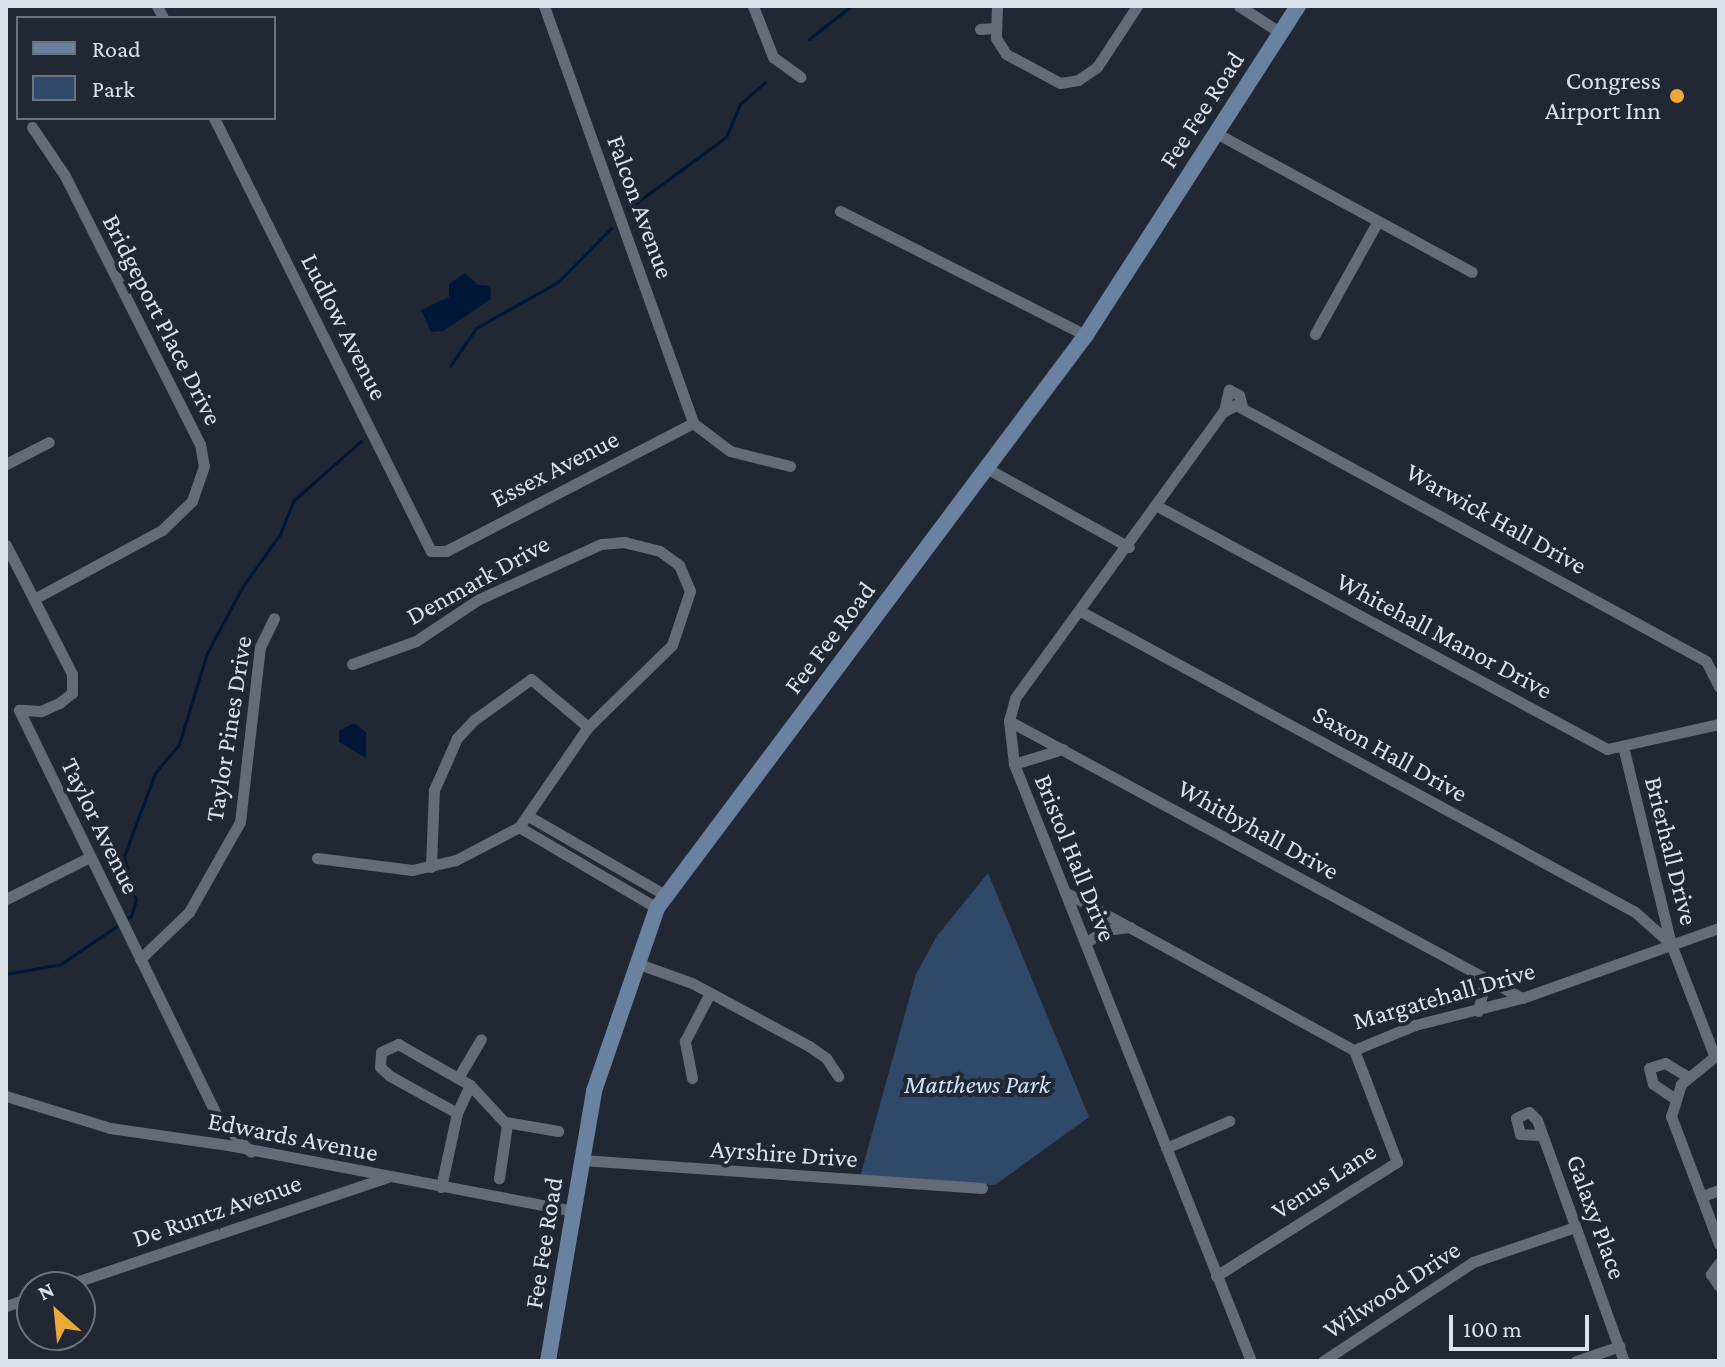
<!DOCTYPE html>
<style>
body{margin:0}
#map{position:relative;width:1725px;height:1367px;overflow:hidden;background:#212833;font-family:"Crimson Pro",serif}
div>[style]{position:absolute}
[style*='--x']{left:calc(var(--x)*1px);top:calc(var(--y)*1px);width:calc(var(--w)*1px);rotate:calc(var(--a)*1deg)}
.green>*{inset:0;background:#314969}
.water>*{inset:0;background:#001737}
.stream>*{height:3px;margin:-1.5px;padding:0 1.5px;transform-origin:1.5px;border-radius:1.5px;background:#001737}
.street>*{height:11px;margin:-5.5px;padding:0 5.5px;transform-origin:5.5px;border-radius:5.5px;background:#636c78}
.secondary>*{height:16px;margin:-8px;padding:0 8px;transform-origin:8px;border-radius:8px;background:#6a82a0}
.dots>*{width:22px;height:22px;translate:-50% -50%;box-sizing:border-box;border:4px solid #212833;border-radius:50%}
span{translate:-50% -50%;white-space:nowrap;text-align:center;line-height:1.15;-webkit-text-stroke:8px #212833;paint-order:stroke}
.poi-label{font-size:26px;color:#dbe1e8}
.right{translate:-100% -50%;text-align:right}
.street-label{font-size:26px;color:#dbe1e8}
.park-label{font-size:26px;color:#cfe2fb;font-style:italic}
.frame{position:absolute;inset:0;border:8px solid #dbe1e8;pointer-events:none}
.legend{position:absolute;left:16px;top:16px;width:260px;height:104px;box-sizing:border-box;background:#212833;border:2px solid #6b727b;margin:0;padding:10px 14px;list-style:none;font-size:24px;color:#dbe1e8}
.legend li{display:flex;align-items:center;gap:16px;height:40px}
.legend b{width:40px;border:2px solid #6b727b}
.north{position:absolute;left:16px;top:1271px;width:80px;height:80px;box-sizing:border-box;background:#212833;border:2px solid #6b727b;border-radius:50%;rotate:333deg;font-size:22px;font-weight:700;line-height:32px;text-align:center;color:#dbe1e8}
.north::after{content:'';display:block;margin:auto;width:28px;height:36px;background:#eca93a;clip-path:polygon(50% 0,100% 100%,50% 72%,0 100%)}
.scale{position:absolute;left:1449px;top:1315px;width:140px;height:36px;box-sizing:border-box;border:4px solid #dbe1e8;border-top:0;padding-left:10px;font-size:24px;line-height:28px;white-space:nowrap;color:#dbe1e8;-webkit-text-stroke:6px #212833;paint-order:stroke}
</style>
<div id="map">
<div class="green">
<i style="clip-path:polygon(988px 873px,1089px 1117px,995px 1185px,860px 1177px,916px 974px,937px 936px)"></i>
</div>
<div class="water">
<i style="clip-path:polygon(465px 273px,478px 285px,490px 286px,491px 299px,443px 331px,431px 332px,421px 310px,449px 297px,449px 284px)"></i>
<i style="clip-path:polygon(354px 723px,366px 732px,366px 758px,339px 742px,339px 731px)"></i>
</div>
<div class="stream">
<i style="--x:809;--y:39;--w:53;--a:-38.2"></i>
<i style="--x:628;--y:209;--w:122;--a:-36.3"></i>
<i style="--x:726;--y:137;--w:36;--a:-67"></i>
<i style="--x:740;--y:104;--w:33;--a:-41"></i>
<i style="--x:450;--y:366;--w:46;--a:-55.6"></i>
<i style="--x:476;--y:328;--w:94;--a:-29.3"></i>
<i style="--x:558;--y:282;--w:76;--a:-45.5"></i>
<i style="--x:6;--y:974;--w:56;--a:-10.3"></i>
<i style="--x:61;--y:964;--w:85;--a:-34.4"></i>
<i style="--x:131;--y:916;--w:17;--a:-73"></i>
<i style="--x:136;--y:900;--w:46;--a:-105.3"></i>
<i style="--x:124;--y:856;--w:89;--a:-69.5"></i>
<i style="--x:155;--y:773;--w:38;--a:-50"></i>
<i style="--x:179;--y:744;--w:95;--a:-72.9"></i>
<i style="--x:207;--y:653;--w:76;--a:-61.8"></i>
<i style="--x:243;--y:586;--w:64;--a:-54.6"></i>
<i style="--x:280;--y:534;--w:37;--a:-68"></i>
<i style="--x:294;--y:500;--w:89;--a:-41.4"></i>
</div>
<div class="street">
<i style="--x:157;--y:6;--w:13;--a:63"></i>
<i style="--x:544;--y:6;--w:443;--a:70.3"></i>
<i style="--x:693;--y:423;--w:46;--a:37.1"></i>
<i style="--x:730;--y:451;--w:62;--a:14"></i>
<i style="--x:753;--y:6;--w:55;--a:68.6"></i>
<i style="--x:773;--y:57;--w:34;--a:36"></i>
<i style="--x:997;--y:6;--w:32;--a:92"></i>
<i style="--x:996;--y:38;--w:19;--a:58"></i>
<i style="--x:1006;--y:54;--w:61;--a:28.2"></i>
<i style="--x:1060;--y:83;--w:18;--a:-9"></i>
<i style="--x:1078;--y:80;--w:23;--a:-34"></i>
<i style="--x:1097;--y:67;--w:73;--a:-56.7"></i>
<i style="--x:1239;--y:6;--w:50;--a:32.7"></i>
<i style="--x:980;--y:29;--w:14;--a:-4"></i>
<i style="--x:214;--y:118;--w:484;--a:63.4"></i>
<i style="--x:431;--y:551;--w:15;--a:0"></i>
<i style="--x:446;--y:551;--w:278;--a:-27.4"></i>
<i style="--x:32;--y:127;--w:59;--a:56"></i>
<i style="--x:65;--y:176;--w:300;--a:63.3"></i>
<i style="--x:200;--y:444;--w:22;--a:80"></i>
<i style="--x:204;--y:466;--w:37;--a:109"></i>
<i style="--x:192;--y:501;--w:42;--a:136"></i>
<i style="--x:162;--y:530;--w:145;--a:151.7"></i>
<i style="--x:1216;--y:133;--w:291;--a:28.5"></i>
<i style="--x:840;--y:211;--w:275;--a:26.8"></i>
<i style="--x:1315;--y:334;--w:129;--a:-60.9"></i>
<i style="--x:1224;--y:411;--w:22;--a:-77"></i>
<i style="--x:1229;--y:390;--w:11;--a:27"></i>
<i style="--x:1239;--y:395;--w:11;--a:75"></i>
<i style="--x:6;--y:464;--w:48;--a:-27.1"></i>
<i style="--x:988;--y:469;--w:161;--a:29"></i>
<i style="--x:1159;--y:507;--w:509;--a:28.38"></i>
<i style="--x:1607;--y:749;--w:115;--a:-12.6"></i>
<i style="--x:6;--y:545;--w:145;--a:62.9"></i>
<i style="--x:72;--y:674;--w:19;--a:90"></i>
<i style="--x:72;--y:693;--w:16;--a:142"></i>
<i style="--x:59;--y:703;--w:20;--a:156"></i>
<i style="--x:41;--y:711;--w:22;--a:-177"></i>
<i style="--x:19;--y:710;--w:454;--a:64"></i>
<i style="--x:218;--y:1118;--w:47;--a:45.9"></i>
<i style="--x:1082;--y:612;--w:629;--a:28.48"></i>
<i style="--x:1635;--y:912;--w:48;--a:41.6"></i>
<i style="--x:1009;--y:721;--w:583;--a:28.37"></i>
<i style="--x:1623;--y:746;--w:204;--a:76.4"></i>
<i style="--x:1671;--y:944;--w:119;--a:68.8"></i>
<i style="--x:1014;--y:764;--w:51;--a:-17"></i>
<i style="--x:530;--y:817;--w:156;--a:30"></i>
<i style="--x:519;--y:827;--w:160;--a:30.4"></i>
<i style="--x:317;--y:858;--w:96;--a:7.2"></i>
<i style="--x:412;--y:870;--w:45;--a:-12.8"></i>
<i style="--x:456;--y:860;--w:71;--a:-27.6"></i>
<i style="--x:519;--y:827;--w:121;--a:-55.4"></i>
<i style="--x:588;--y:727;--w:117;--a:-44.3"></i>
<i style="--x:672;--y:645;--w:57;--a:-71.6"></i>
<i style="--x:690;--y:591;--w:28;--a:-113"></i>
<i style="--x:679;--y:565;--w:24;--a:-144"></i>
<i style="--x:660;--y:551;--w:36;--a:-166"></i>
<i style="--x:625;--y:542;--w:24;--a:175"></i>
<i style="--x:601;--y:544;--w:134;--a:155.7"></i>
<i style="--x:479;--y:599;--w:76;--a:146.3"></i>
<i style="--x:416;--y:641;--w:68;--a:160.2"></i>
<i style="--x:431;--y:867;--w:77;--a:-87.8"></i>
<i style="--x:434;--y:790;--w:57;--a:-66.1"></i>
<i style="--x:457;--y:738;--w:25;--a:-47"></i>
<i style="--x:474;--y:720;--w:70;--a:-35.7"></i>
<i style="--x:531;--y:679;--w:75;--a:40.1"></i>
<i style="--x:1065;--y:892;--w:329;--a:28.7"></i>
<i style="--x:1354;--y:1050;--w:66;--a:-22.3"></i>
<i style="--x:1415;--y:1025;--w:110;--a:-14.2"></i>
<i style="--x:1522;--y:998;--w:209;--a:-19.6"></i>
<i style="--x:6;--y:899;--w:94;--a:-26.6"></i>
<i style="--x:1085;--y:943;--w:24;--a:-33"></i>
<i style="--x:1105;--y:930;--w:25;--a:-7"></i>
<i style="--x:140;--y:959;--w:68;--a:-43.8"></i>
<i style="--x:189;--y:912;--w:103;--a:-60.5"></i>
<i style="--x:240;--y:822;--w:176;--a:-83.5"></i>
<i style="--x:260;--y:647;--w:32;--a:-64"></i>
<i style="--x:636;--y:963;--w:59;--a:19.7"></i>
<i style="--x:692;--y:983;--w:133;--a:28.3"></i>
<i style="--x:809;--y:1046;--w:21;--a:35"></i>
<i style="--x:826;--y:1058;--w:22;--a:56"></i>
<i style="--x:1478;--y:1011;--w:32;--a:-76"></i>
<i style="--x:1719;--y:1053;--w:49;--a:140.8"></i>
<i style="--x:1681;--y:1084;--w:34;--a:107"></i>
<i style="--x:1671;--y:1116;--w:137;--a:69.4"></i>
<i style="--x:458;--y:1078;--w:45;--a:-59.5"></i>
<i style="--x:692;--y:1078;--w:38;--a:-101"></i>
<i style="--x:685;--y:1041;--w:54;--a:-62.5"></i>
<i style="--x:6;--y:1096;--w:109;--a:17.1"></i>
<i style="--x:110;--y:1128;--w:119;--a:8.2"></i>
<i style="--x:228;--y:1145;--w:352;--a:10.8"></i>
<i style="--x:1674;--y:1098;--w:25;--a:-146"></i>
<i style="--x:1653;--y:1084;--w:16;--a:-104"></i>
<i style="--x:1649;--y:1068;--w:17;--a:-17"></i>
<i style="--x:1665;--y:1063;--w:26;--a:31"></i>
<i style="--x:457;--y:1113;--w:77;--a:-151.1"></i>
<i style="--x:390;--y:1076;--w:13;--a:-138"></i>
<i style="--x:380;--y:1067;--w:15;--a:-86"></i>
<i style="--x:381;--y:1052;--w:19;--a:-25"></i>
<i style="--x:398;--y:1044;--w:83;--a:29.7"></i>
<i style="--x:505;--y:1122;--w:54;--a:9.6"></i>
<i style="--x:1539;--y:1135;--w:19;--a:-177"></i>
<i style="--x:1520;--y:1134;--w:16;--a:-104"></i>
<i style="--x:1516;--y:1118;--w:14;--a:-25"></i>
<i style="--x:1529;--y:1112;--w:11;--a:45"></i>
<i style="--x:1537;--y:1120;--w:256;--a:70.2"></i>
<i style="--x:1166;--y:1148;--w:69;--a:-23.2"></i>
<i style="--x:582;--y:1160;--w:401;--a:4"></i>
<i style="--x:441;--y:1187;--w:76;--a:-77.8"></i>
<i style="--x:457;--y:1113;--w:31;--a:-65"></i>
<i style="--x:470;--y:1085;--w:54;--a:47.2"></i>
<i style="--x:507;--y:1125;--w:54;--a:98.6"></i>
<i style="--x:1703;--y:1196;--w:17;--a:-21"></i>
<i style="--x:1719;--y:1263;--w:14;--a:126"></i>
<i style="--x:1711;--y:1274;--w:14;--a:56"></i>
<i style="--x:1216;--y:1276;--w:214;--a:-32.2"></i>
<i style="--x:1397;--y:1162;--w:120;--a:-111"></i>
<i style="--x:61;--y:1287;--w:344;--a:-18.6"></i>
<i style="--x:6;--y:1306;--w:28;--a:-19"></i>
<i style="--x:1251;--y:1361;--w:642;--a:-111.65"></i>
<i style="--x:1014;--y:764;--w:43;--a:-96.6"></i>
<i style="--x:1009;--y:721;--w:24;--a:-75"></i>
<i style="--x:1015;--y:698;--w:354;--a:-54"></i>
<i style="--x:1223;--y:412;--w:15;--a:-28"></i>
<i style="--x:1236;--y:405;--w:535;--a:28.58"></i>
<i style="--x:1706;--y:661;--w:29;--a:63"></i>
<i style="--x:1323;--y:1361;--w:180;--a:-33.4"></i>
<i style="--x:1473;--y:1262;--w:108;--a:-18.9"></i>
<i style="--x:1576;--y:1361;--w:46;--a:-18.8"></i>
</div>
<div class="secondary">
<i style="--x:548;--y:1361;--w:274;--a:-80.3"></i>
<i style="--x:594;--y:1091;--w:194;--a:-71"></i>
<i style="--x:657;--y:908;--w:716;--a:-53.18"></i>
<i style="--x:1086;--y:335;--w:391;--a:-57.2"></i>
</div>
<div class="dots">
<i style="left:1677px;top:96px;background:#eca93a"></i>
</div>
<div class="poi-label">
<span class="right" style="left:1661px;top:96px">Congress<br>Airport Inn</span>
</div>
<div class="street-label">
<span style="left:1202px;top:110px;rotate:-57deg">Fee Fee Road</span>
<span style="left:640px;top:207px;rotate:70deg">Falcon Avenue</span>
<span style="left:162px;top:320px;rotate:63deg">Bridgeport Place Drive</span>
<span style="left:344px;top:327px;rotate:63deg">Ludlow Avenue</span>
<span style="left:555px;top:469px;rotate:-27deg">Essex Avenue</span>
<span style="left:1496px;top:519px;rotate:29deg">Warwick Hall Drive</span>
<span style="left:478px;top:580px;rotate:-29deg">Denmark Drive</span>
<span style="left:1444px;top:636px;rotate:28deg">Whitehall Manor Drive</span>
<span style="left:830px;top:638px;rotate:-53deg">Fee Fee Road</span>
<span style="left:229px;top:729px;rotate:-81deg">Taylor Pines Drive</span>
<span style="left:1390px;top:754px;rotate:29deg">Saxon Hall Drive</span>
<span style="left:100px;top:826px;rotate:64deg">Taylor Avenue</span>
<span style="left:1258px;top:830px;rotate:29deg">Whitbyhall Drive</span>
<span style="left:1671px;top:851px;rotate:76deg">Brierhall Drive</span>
<span style="left:1075px;top:858px;rotate:68deg">Bristol Hall Drive</span>
<span style="left:1444px;top:996px;rotate:-16deg">Margatehall Drive</span>
<span style="left:293px;top:1137px;rotate:11deg">Edwards Avenue</span>
<span style="left:784px;top:1154px;rotate:4deg">Ayrshire Drive</span>
<span style="left:1324px;top:1181px;rotate:-33deg">Venus Lane</span>
<span style="left:217px;top:1211px;rotate:-19deg">De Runtz Avenue</span>
<span style="left:1596px;top:1217px;rotate:70deg">Galaxy Place</span>
<span style="left:544px;top:1243px;rotate:-81deg">Fee Fee Road</span>
<span style="left:1392px;top:1290px;rotate:-33deg">Wilwood Drive</span>
</div>
<div class="park-label">
<span style="left:977px;top:1085px">Matthews Park</span>
</div>
<div class="frame"></div>
<ul class="legend">
<li><b style="height:10px;background:#6a82a0"></b>Road</li>
<li><b style="height:22px;background:#314969"></b>Park</li>
</ul>
<div class="north">N</div>
<div class="scale">100 m</div>
</div>
